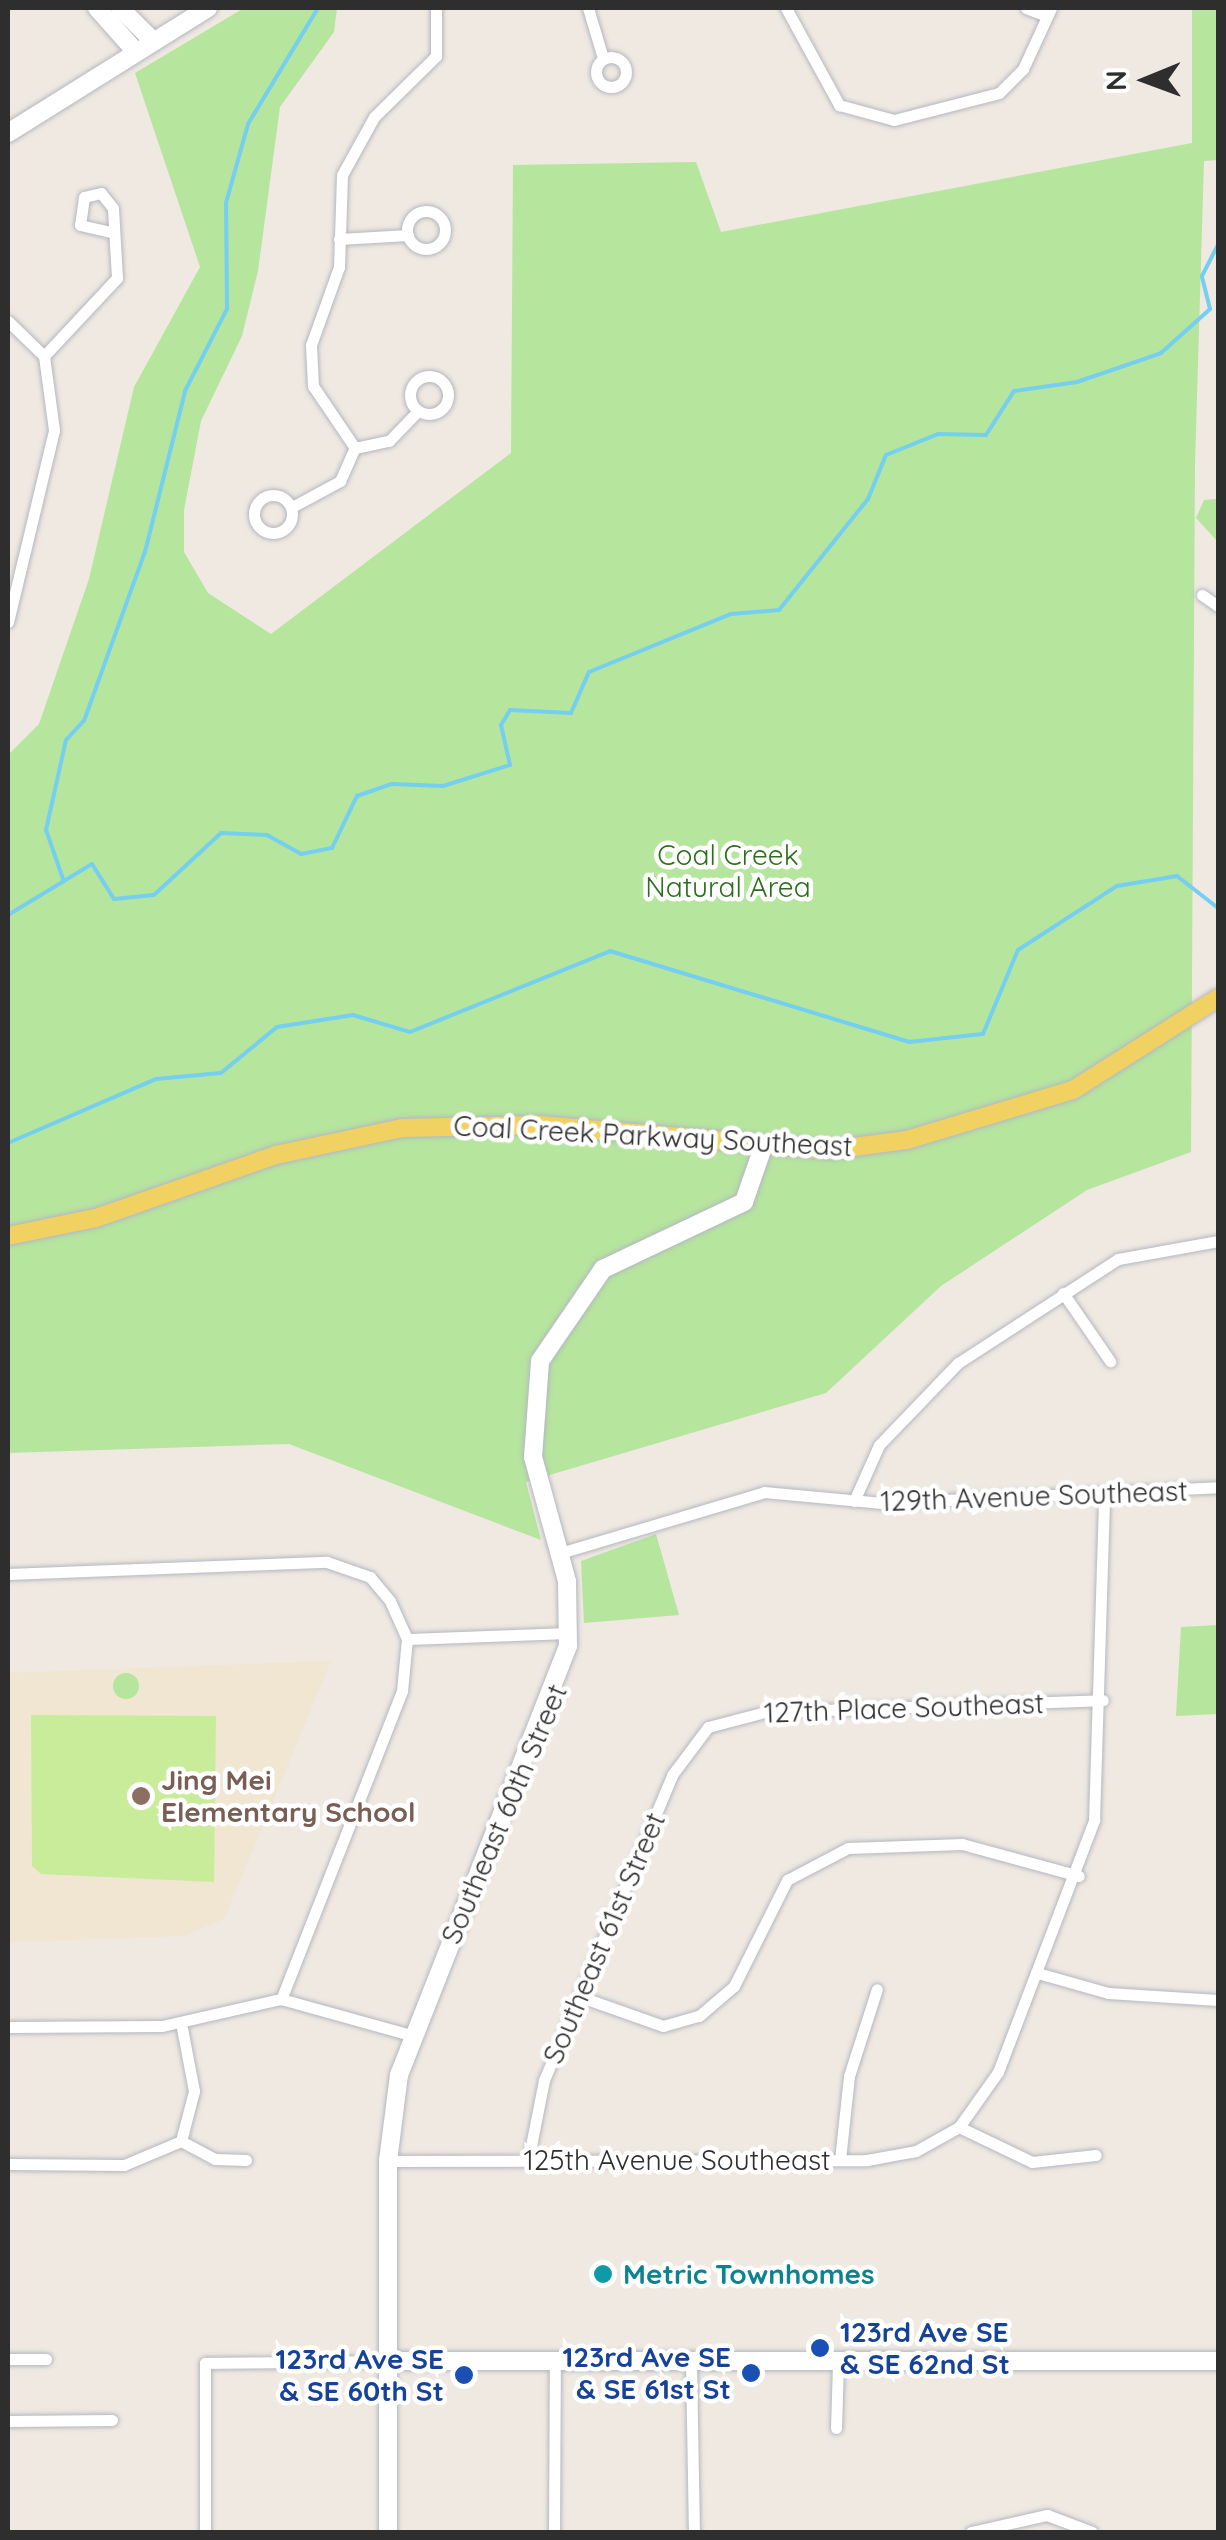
<!DOCTYPE html>
<style>
body{margin:0}
#map{position:relative;width:1226px;height:2540px;overflow:hidden;background:#efe9e1;font-family:Quicksand,sans-serif}
div>[style]{position:absolute}
[style*='--x']{left:calc(var(--x)*1px);top:calc(var(--y)*1px);width:calc(var(--w)*1px);rotate:calc(var(--a)*1deg)}
.education>*{inset:0;background:#f0e6d1}
.green>*{inset:0;background:#b6e59e}
.round{border-radius:50%}
.pitch>*{inset:0;background:#c9ec9a}
.stream>*{height:4px;margin:-2px;padding:0 2px;transform-origin:2px;border-radius:2px;background:#75cff0}
.roads{filter:drop-shadow(0 0 2px #b4b7c1) drop-shadow(0 0 2px #b4b7c1)}
.street>*{height:11px;margin:-5.5px;padding:0 5.5px;transform-origin:5.5px;border-radius:5.5px;background:#fff}
.street>.ring{margin:-5.5px;padding:0;box-sizing:content-box;background:none;border:11px solid #fff;border-radius:50%}
.secondary>*{height:18px;margin:-9px;padding:0 9px;transform-origin:9px;border-radius:9px;background:#fff}
.primary>*{height:18px;margin:-9px;padding:0 9px;transform-origin:9px;border-radius:9px;background:#f2d163}
.dots>*{width:28px;height:28px;translate:-50% -50%;box-sizing:border-box;border:5px solid #fff;border-radius:50%}
span{translate:-50% -50%;white-space:nowrap;text-align:center;line-height:1.15;-webkit-text-stroke:9px #fff;paint-order:stroke}
.park-label{font-size:28px;color:#2c6e1b}
.street-label{font-size:28px;color:#2e2e2e}
.education-label{font-size:28px;color:#785e54;font-weight:700}
.left{translate:0 -50%;text-align:left}
.culture-label{font-size:28px;color:#0d838f;font-weight:700}
.transit-label{font-size:28px;color:#164399;font-weight:700}
.right{translate:-100% -50%;text-align:right}
.frame{position:absolute;inset:0;border:10px solid #2e2e2e;pointer-events:none}
.north{position:absolute;left:1096px;top:30px;width:100px;height:100px;-webkit-text-stroke:8px #fff;paint-order:stroke;rotate:269deg;font-size:28px;font-weight:700;line-height:40px;text-align:center;color:#2e2e2e}
.north::after{content:'';display:block;margin:auto;width:35px;height:45px;background:#2e2e2e;clip-path:polygon(50% 0,100% 100%,50% 72%,0 100%)}
</style>
<div id="map">
<div class="education">
<i style="clip-path:polygon(331px 1661px,224px 1919px,183px 1936px,8px 1942px,8px 1673px)"></i>
</div>
<div class="green">
<i style="clip-path:polygon(244px 8px,337px 8px,334px 32px,280px 107px,258px 271px,242px 336px,201px 421px,184px 510px,184px 552px,208px 593px,271px 634px,511px 453px,513px 165px,696px 162px,721px 232px,1192px 143px,1192px 8px,1218px 8px,1218px 160px,1204px 161px,1195px 464px,1191px 1152px,1087px 1190px,941px 1286px,826px 1393px,526px 1482px,541px 1540px,289px 1444px,8px 1453px,8px 755px,39px 724px,89px 579px,134px 387px,200px 267px,135px 73px)"></i>
<i style="clip-path:polygon(1216px 499px,1218px 503px,1218px 542px,1196px 518px,1204px 500px)"></i>
<i style="clip-path:polygon(656px 1534px,679px 1615px,584px 1623px,581px 1561px)"></i>
<i style="clip-path:polygon(1218px 1625px,1218px 1714px,1176px 1716px,1181px 1627px)"></i>
<i class="round" style="left:113px;top:1673px;width:26px;height:26px"></i>
</div>
<div class="pitch">
<i style="clip-path:polygon(31px 1715px,216px 1716px,214px 1882px,41px 1874px,32px 1866px)"></i>
</div>
<div class="stream">
<i style="--x:63;--y:879;--w:52;--a:-109.1"></i>
<i style="--x:46;--y:830;--w:92;--a:-77.5"></i>
<i style="--x:66;--y:740;--w:26;--a:-47"></i>
<i style="--x:84;--y:721;--w:180;--a:-70.2"></i>
<i style="--x:145;--y:552;--w:166;--a:-76"></i>
<i style="--x:185;--y:391;--w:92;--a:-62.9"></i>
<i style="--x:227;--y:309;--w:106;--a:-90.5"></i>
<i style="--x:226;--y:203;--w:82;--a:-74.4"></i>
<i style="--x:248;--y:124;--w:135;--a:-58.9"></i>
<i style="--x:8;--y:915;--w:98;--a:-31.3"></i>
<i style="--x:92;--y:864;--w:41;--a:57.8"></i>
<i style="--x:114;--y:899;--w:40;--a:-5.7"></i>
<i style="--x:154;--y:895;--w:91;--a:-42.8"></i>
<i style="--x:221;--y:833;--w:46;--a:2.5"></i>
<i style="--x:267;--y:835;--w:39;--a:29"></i>
<i style="--x:301;--y:854;--w:32;--a:-11"></i>
<i style="--x:332;--y:848;--w:58;--a:-64.3"></i>
<i style="--x:357;--y:796;--w:37;--a:-19"></i>
<i style="--x:392;--y:784;--w:51;--a:2.2"></i>
<i style="--x:443;--y:786;--w:70;--a:-17.4"></i>
<i style="--x:510;--y:765;--w:41;--a:-102.7"></i>
<i style="--x:501;--y:725;--w:17;--a:-59"></i>
<i style="--x:510;--y:710;--w:61;--a:2.8"></i>
<i style="--x:571;--y:713;--w:45;--a:-66.3"></i>
<i style="--x:589;--y:672;--w:153;--a:-22.2"></i>
<i style="--x:731;--y:614;--w:48;--a:-4.8"></i>
<i style="--x:779;--y:610;--w:142;--a:-51.3"></i>
<i style="--x:868;--y:499;--w:48;--a:-67.8"></i>
<i style="--x:886;--y:455;--w:56;--a:-22"></i>
<i style="--x:938;--y:434;--w:48;--a:1.2"></i>
<i style="--x:986;--y:435;--w:52;--a:-57.5"></i>
<i style="--x:1014;--y:391;--w:64;--a:-8.1"></i>
<i style="--x:1077;--y:382;--w:89;--a:-19"></i>
<i style="--x:1161;--y:353;--w:66;--a:-41.9"></i>
<i style="--x:1210;--y:309;--w:34;--a:-104"></i>
<i style="--x:1202;--y:276;--w:35;--a:-63"></i>
<i style="--x:8;--y:1143;--w:161;--a:-23.4"></i>
<i style="--x:156;--y:1079;--w:65;--a:-5.3"></i>
<i style="--x:221;--y:1073;--w:72;--a:-39.4"></i>
<i style="--x:277;--y:1027;--w:77;--a:-9"></i>
<i style="--x:353;--y:1015;--w:59;--a:16.6"></i>
<i style="--x:410;--y:1032;--w:216;--a:-22"></i>
<i style="--x:610;--y:951;--w:313;--a:16.9"></i>
<i style="--x:909;--y:1042;--w:74;--a:-6.2"></i>
<i style="--x:983;--y:1034;--w:91;--a:-67.4"></i>
<i style="--x:1018;--y:950;--w:118;--a:-32.9"></i>
<i style="--x:1117;--y:886;--w:61;--a:-9.5"></i>
<i style="--x:1177;--y:876;--w:52;--a:38"></i>
</div>
<div class="roads">
<div class="street">
<i style="--x:588;--y:8;--w:52;--a:73.3"></i>
<i style="--x:786;--y:8;--w:111;--a:61.3"></i>
<i style="--x:839;--y:105;--w:57;--a:15.3"></i>
<i style="--x:894;--y:120;--w:108;--a:-14.4"></i>
<i style="--x:999;--y:93;--w:34;--a:-45"></i>
<i style="--x:1023;--y:69;--w:67;--a:-65.3"></i>
<i style="--x:1026;--y:8;--w:22;--a:21"></i>
<i class="ring" style="left:596px;top:57px;width:19px;height:19px"></i>
<i class="ring" style="left:407px;top:211px;width:27px;height:27px"></i>
<i style="--x:339;--y:239;--w:69;--a:-3.3"></i>
<i style="--x:8;--y:321;--w:50;--a:44.2"></i>
<i class="ring" style="left:410px;top:376px;width:27px;height:27px"></i>
<i style="--x:355;--y:448;--w:75;--a:-124.1"></i>
<i style="--x:313;--y:386;--w:41;--a:-92.8"></i>
<i style="--x:311;--y:345;--w:83;--a:-70.3"></i>
<i style="--x:339;--y:267;--w:92;--a:-88.1"></i>
<i style="--x:342;--y:175;--w:66;--a:-61.1"></i>
<i style="--x:374;--y:117;--w:87;--a:-44.5"></i>
<i style="--x:436;--y:56;--w:48;--a:-90"></i>
<i class="ring" style="left:254px;top:495px;width:27px;height:27px"></i>
<i style="--x:292;--y:507;--w:55;--a:-28.4"></i>
<i style="--x:340;--y:481;--w:36;--a:-66"></i>
<i style="--x:355;--y:448;--w:35;--a:-12"></i>
<i style="--x:389;--y:441;--w:42;--a:-46"></i>
<i style="--x:1202;--y:595;--w:19;--a:35"></i>
<i style="--x:8;--y:622;--w:197;--a:-76.5"></i>
<i style="--x:54;--y:430;--w:75;--a:-97.7"></i>
<i style="--x:44;--y:356;--w:107;--a:-46.9"></i>
<i style="--x:117;--y:278;--w:70;--a:-93.3"></i>
<i style="--x:113;--y:208;--w:19;--a:-129"></i>
<i style="--x:101;--y:193;--w:17;--a:167"></i>
<i style="--x:84;--y:197;--w:28;--a:98"></i>
<i style="--x:80;--y:225;--w:32;--a:13"></i>
<i style="--x:1063;--y:1293;--w:83;--a:55.3"></i>
<i style="--x:854;--y:1501;--w:61;--a:-65.9"></i>
<i style="--x:879;--y:1445;--w:114;--a:-46.1"></i>
<i style="--x:958;--y:1363;--w:191;--a:-33"></i>
<i style="--x:1118;--y:1259;--w:102;--a:-10.2"></i>
<i style="--x:560;--y:1553;--w:213;--a:-16.6"></i>
<i style="--x:764;--y:1492;--w:119;--a:5.3"></i>
<i style="--x:882;--y:1503;--w:336;--a:-2.7"></i>
<i style="--x:8;--y:1574;--w:319;--a:-2.2"></i>
<i style="--x:327;--y:1562;--w:46;--a:19.2"></i>
<i style="--x:370;--y:1577;--w:31;--a:50"></i>
<i style="--x:390;--y:1601;--w:42;--a:65.9"></i>
<i style="--x:407;--y:1639;--w:52;--a:95.5"></i>
<i style="--x:402;--y:1691;--w:331;--a:111.4"></i>
<i style="--x:407;--y:1639;--w:162;--a:-2.1"></i>
<i style="--x:1041;--y:1974;--w:70;--a:15.8"></i>
<i style="--x:1108;--y:1993;--w:110;--a:3.6"></i>
<i style="--x:581;--y:1997;--w:87;--a:19.5"></i>
<i style="--x:663;--y:2026;--w:37;--a:-16"></i>
<i style="--x:699;--y:2016;--w:46;--a:-40.6"></i>
<i style="--x:734;--y:1986;--w:119;--a:-63.4"></i>
<i style="--x:787;--y:1880;--w:69;--a:-27.7"></i>
<i style="--x:848;--y:1848;--w:114;--a:-2"></i>
<i style="--x:962;--y:1844;--w:121;--a:15.3"></i>
<i style="--x:8;--y:2027;--w:154;--a:-0.4"></i>
<i style="--x:162;--y:2026;--w:122;--a:-12.8"></i>
<i style="--x:281;--y:1999;--w:135;--a:15.5"></i>
<i style="--x:959;--y:2127;--w:81;--a:25.6"></i>
<i style="--x:1032;--y:2162;--w:64;--a:-6.2"></i>
<i style="--x:181;--y:2141;--w:52;--a:-75.4"></i>
<i style="--x:194;--y:2091;--w:69;--a:-100.8"></i>
<i style="--x:840;--y:2160;--w:84;--a:-83.9"></i>
<i style="--x:849;--y:2076;--w:91;--a:-72.2"></i>
<i style="--x:388;--y:2161;--w:479;--a:-0.1"></i>
<i style="--x:867;--y:2160;--w:50;--a:-10.4"></i>
<i style="--x:916;--y:2151;--w:49;--a:-29.2"></i>
<i style="--x:959;--y:2127;--w:67;--a:-54.7"></i>
<i style="--x:998;--y:2072;--w:270;--a:-69.1"></i>
<i style="--x:1094;--y:1820;--w:325;--a:-88.2"></i>
<i style="--x:528;--y:2161;--w:83;--a:-78.8"></i>
<i style="--x:544;--y:2080;--w:331;--a:-67.2"></i>
<i style="--x:672;--y:1775;--w:60;--a:-53.1"></i>
<i style="--x:708;--y:1727;--w:59;--a:-14.7"></i>
<i style="--x:765;--y:1712;--w:338;--a:-2"></i>
<i style="--x:8;--y:2164;--w:116;--a:0.5"></i>
<i style="--x:124;--y:2165;--w:62;--a:-22.8"></i>
<i style="--x:181;--y:2141;--w:38;--a:28"></i>
<i style="--x:215;--y:2159;--w:31;--a:2"></i>
<i style="--x:8;--y:2359;--w:38;--a:0"></i>
<i style="--x:691;--y:2363;--w:169;--a:89"></i>
<i style="--x:8;--y:2421;--w:104;--a:-0.6"></i>
<i style="--x:836;--y:2428;--w:64;--a:-88.2"></i>
<i style="--x:205;--y:2532;--w:169;--a:-90"></i>
<i style="--x:205;--y:2363;--w:183;--a:-0.6"></i>
<i style="--x:554;--y:2532;--w:171;--a:-89.7"></i>
<i style="--x:971;--y:2532;--w:78;--a:-12.6"></i>
<i style="--x:1047;--y:2515;--w:48;--a:20.7"></i>
</div>
<div class="secondary">
<i style="--x:97;--y:8;--w:59;--a:48.4"></i>
<i style="--x:120;--y:8;--w:47;--a:45"></i>
<i style="--x:8;--y:133;--w:236;--a:-32"></i>
<i style="--x:388;--y:2361;--w:830;--a:0"></i>
<i style="--x:388;--y:2532;--w:371;--a:-90"></i>
<i style="--x:388;--y:2161;--w:87;--a:-82.7"></i>
<i style="--x:399;--y:2075;--w:461;--a:-68.5"></i>
<i style="--x:568;--y:1646;--w:65;--a:-90.9"></i>
<i style="--x:567;--y:1581;--w:129;--a:-105.3"></i>
<i style="--x:533;--y:1457;--w:96;--a:-85.8"></i>
<i style="--x:540;--y:1361;--w:112;--a:-55.6"></i>
<i style="--x:603;--y:1269;--w:156;--a:-25.4"></i>
<i style="--x:744;--y:1202;--w:58;--a:-70.9"></i>
</div>
<div class="primary">
<i style="--x:8;--y:1236;--w:90;--a:-11.6"></i>
<i style="--x:96;--y:1218;--w:191;--a:-19.3"></i>
<i style="--x:276;--y:1155;--w:129;--a:-12.1"></i>
<i style="--x:402;--y:1128;--w:137;--a:-1.3"></i>
<i style="--x:539;--y:1125;--w:293;--a:4.9"></i>
<i style="--x:831;--y:1150;--w:77;--a:-7.5"></i>
<i style="--x:907;--y:1140;--w:173;--a:-16.8"></i>
<i style="--x:1073;--y:1090;--w:172;--a:-32.4"></i>
</div>
</div>
<div class="dots">
<i style="left:141px;top:1796px;background:#8d6e63"></i>
<i style="left:603px;top:2274px;background:#0f9aa8"></i>
<i style="left:820px;top:2348px;background:#1a4fb4"></i>
<i style="left:751px;top:2373px;background:#1a4fb4"></i>
<i style="left:464px;top:2375px;background:#1a4fb4"></i>
</div>
<div class="park-label">
<span style="left:728px;top:871px">Coal Creek<br>Natural Area</span>
</div>
<div class="street-label">
<span style="left:653px;top:1136px;rotate:3deg">Coal Creek Parkway Southeast</span>
<span style="left:1034px;top:1496px;rotate:-2deg">129th Avenue Southeast</span>
<span style="left:904px;top:1708px;rotate:-2deg">127th Place Southeast</span>
<span style="left:504px;top:1814px;rotate:-67deg">Southeast 60th Street</span>
<span style="left:604px;top:1938px;rotate:-67deg">Southeast 61st Street</span>
<span style="left:677px;top:2160px">125th Avenue Southeast</span>
</div>
<div class="education-label">
<span class="left" style="left:161px;top:1796px">Jing Mei<br>Elementary School</span>
</div>
<div class="culture-label">
<span class="left" style="left:623px;top:2274px">Metric Townhomes</span>
</div>
<div class="transit-label">
<span class="left" style="left:840px;top:2348px">123rd Ave SE<br>&amp; SE 62nd St</span>
<span class="right" style="left:731px;top:2373px">123rd Ave SE<br>&amp; SE 61st St</span>
<span class="right" style="left:444px;top:2375px">123rd Ave SE<br>&amp; SE 60th St</span>
</div>
<div class="frame"></div>
<div class="north">N</div>
</div>
